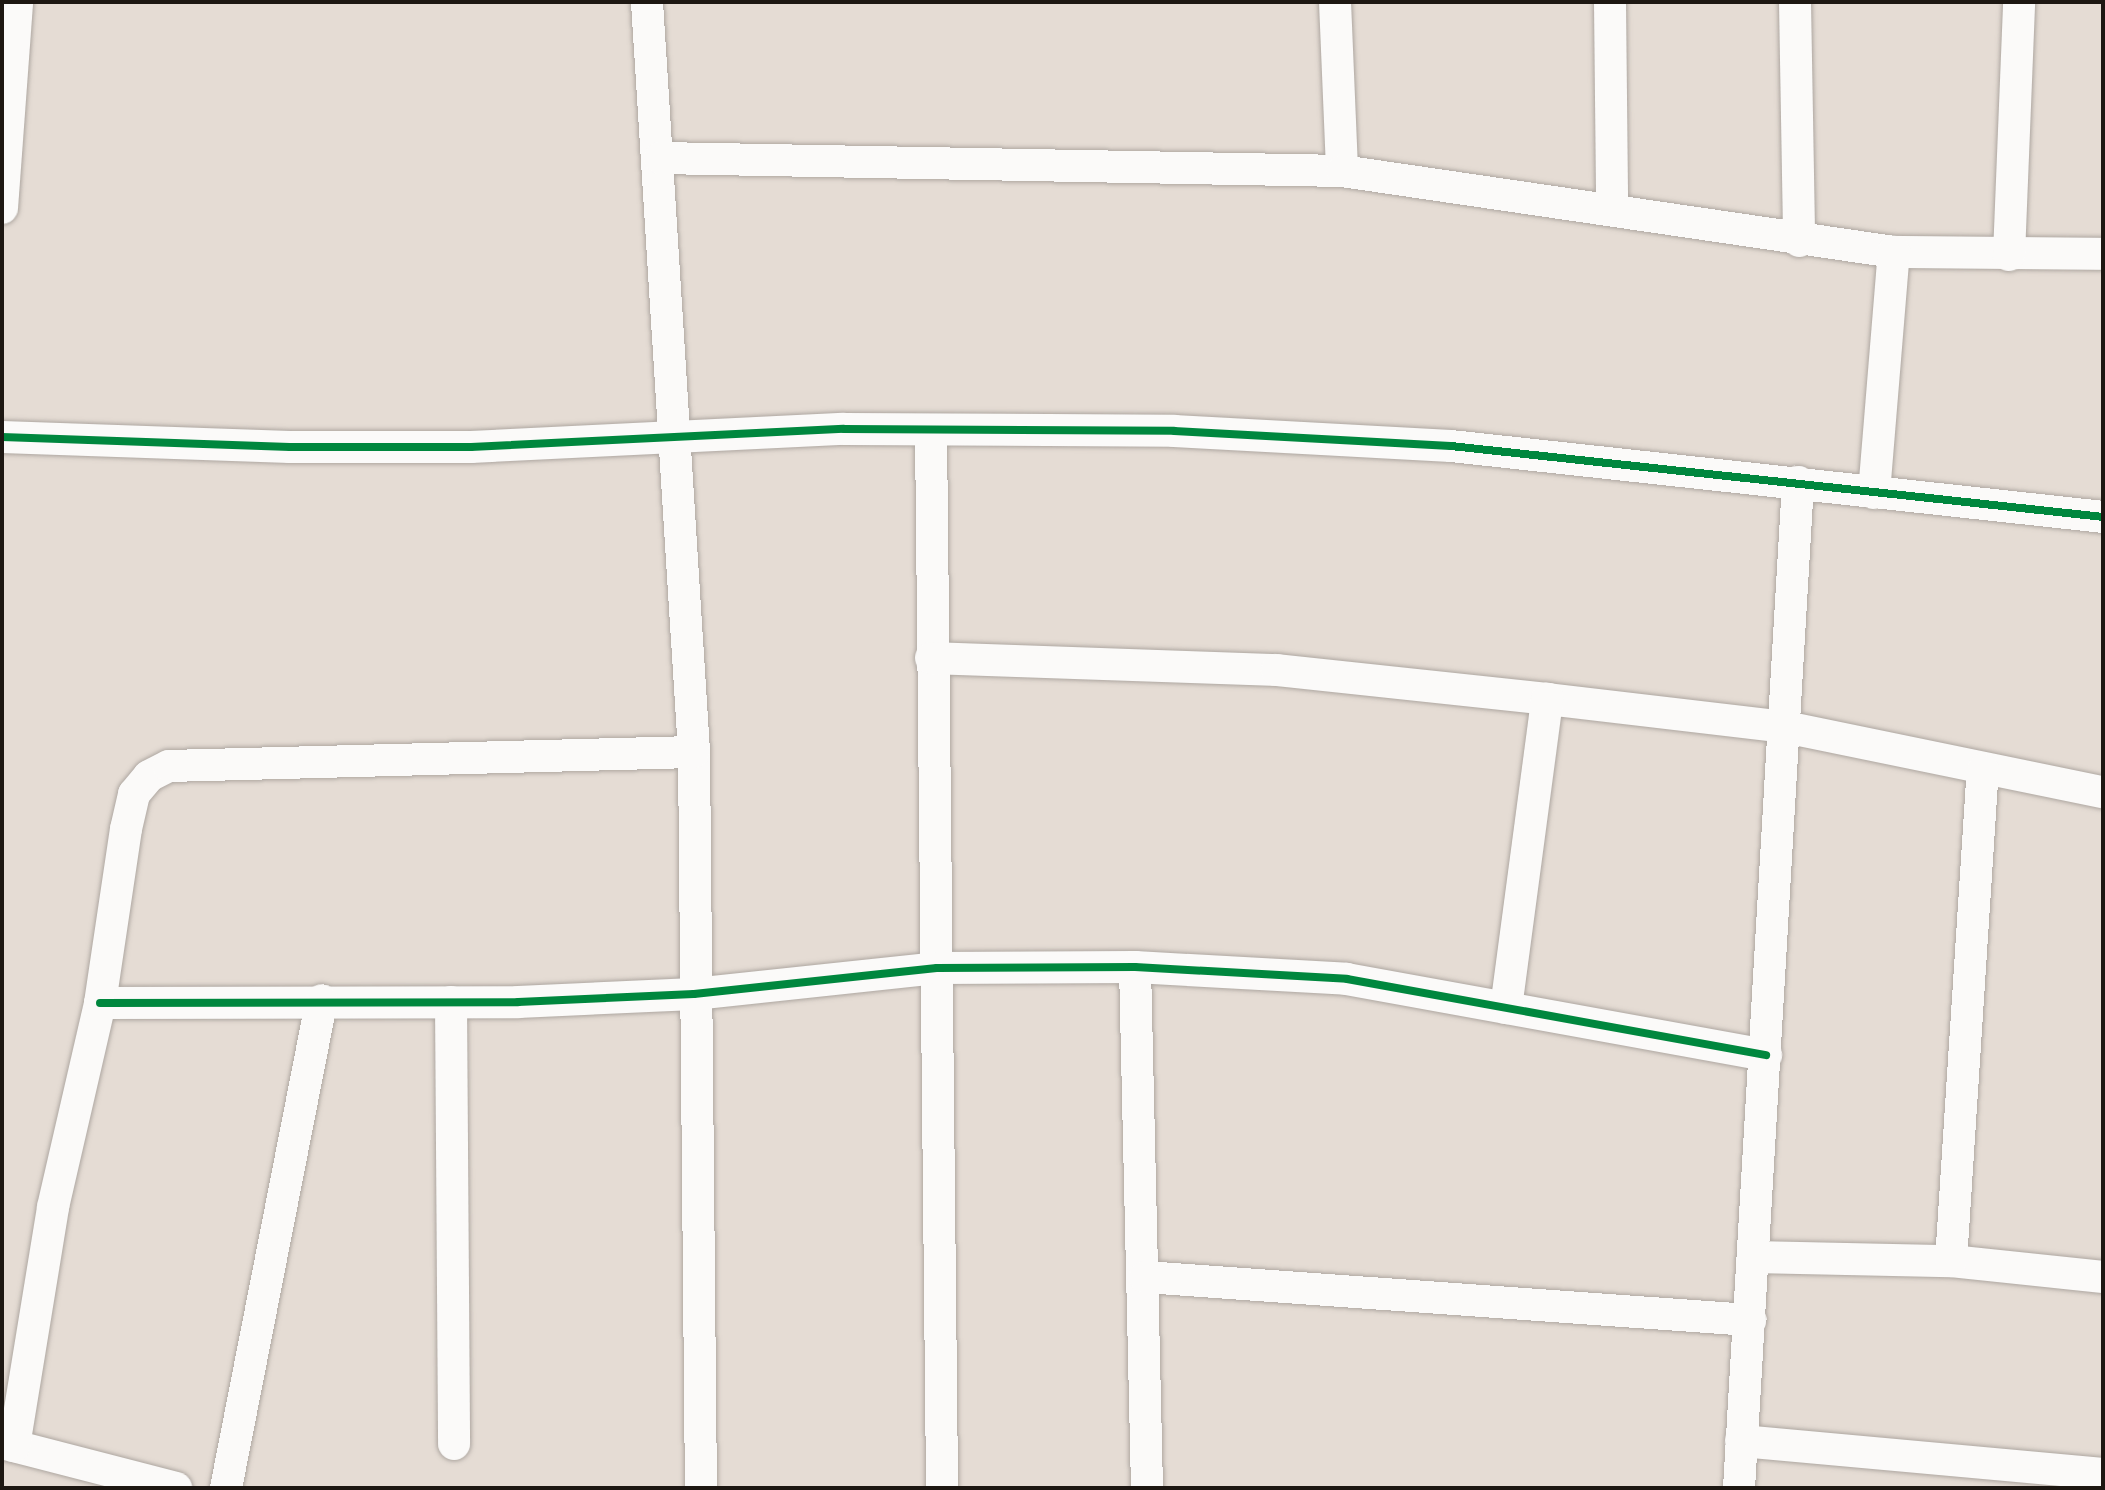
<!DOCTYPE html>
<style>
body{margin:0}
#map{position:relative;width:2105px;height:1490px;overflow:hidden;background:#e5dcd4;font-family:"Times New Roman",serif}
div>[style]{position:absolute}
[style*='--x']{left:calc(var(--x)*1px);top:calc(var(--y)*1px);width:calc(var(--w)*1px);rotate:calc(var(--a)*1deg)}
.roads{filter:drop-shadow(0 0 2px #aea7a1) drop-shadow(0 0 2px #aea7a1)}
.street>*{height:32px;margin:-16px;padding:0 16px;transform-origin:16px;border-radius:16px;background:#fbfaf9}
.cycleway>*{height:8px;margin:-4px;padding:0 4px;transform-origin:4px;border-radius:4px;background:#00873e}
span{translate:-50% -50%;white-space:nowrap;text-align:center;line-height:1.15;-webkit-text-stroke:7px #fff;paint-order:stroke}
.frame{position:absolute;inset:0;border:4px solid #1d1712;pointer-events:none}
</style>
<div id="map">
<div class="roads">
<div class="street">
<i style="--x:647;--y:2;--w:751;--a:86.41"></i>
<i style="--x:694;--y:752;--w:736;--a:89.46"></i>
<i style="--x:1335;--y:2;--w:169;--a:87.6"></i>
<i style="--x:1610;--y:2;--w:206;--a:89.4"></i>
<i style="--x:1795;--y:2;--w:239;--a:89"></i>
<i style="--x:660;--y:158;--w:682;--a:1.09"></i>
<i style="--x:1342;--y:171;--w:558;--a:8.35"></i>
<i style="--x:1894;--y:252;--w:209;--a:0.5"></i>
<i style="--x:2;--y:208;--w:207;--a:-85.8"></i>
<i style="--x:2009;--y:255;--w:253;--a:-87.7"></i>
<i style="--x:931;--y:431;--w:1057;--a:89.4"></i>
<i style="--x:2;--y:437;--w:288;--a:2"></i>
<i style="--x:290;--y:447;--w:181;--a:0"></i>
<i style="--x:471;--y:447;--w:373;--a:-2.8"></i>
<i style="--x:844;--y:429;--w:330;--a:0.3"></i>
<i style="--x:1174;--y:431;--w:277;--a:3.1"></i>
<i style="--x:1451;--y:446;--w:656;--a:6.21"></i>
<i style="--x:1874;--y:493;--w:242;--a:-85.3"></i>
<i style="--x:931;--y:658;--w:346;--a:2"></i>
<i style="--x:1277;--y:670;--w:272;--a:6.1"></i>
<i style="--x:1547;--y:699;--w:240;--a:6.7"></i>
<i style="--x:1785;--y:727;--w:325;--a:11.6"></i>
<i style="--x:1135;--y:967;--w:521;--a:88.68"></i>
<i style="--x:451;--y:1002;--w:442;--a:89.6"></i>
<i style="--x:100;--y:1003;--w:418;--a:-0.1"></i>
<i style="--x:518;--y:1002;--w:176;--a:-2.6"></i>
<i style="--x:694;--y:994;--w:244;--a:-6.1"></i>
<i style="--x:937;--y:968;--w:198;--a:-0.3"></i>
<i style="--x:1135;--y:967;--w:212;--a:3.2"></i>
<i style="--x:1347;--y:979;--w:426;--a:10.3"></i>
<i style="--x:1506;--y:1008;--w:312;--a:-82.4"></i>
<i style="--x:1753;--y:1257;--w:198;--a:1.2"></i>
<i style="--x:1951;--y:1261;--w:153;--a:6"></i>
<i style="--x:1951;--y:1261;--w:492;--a:-86.3"></i>
<i style="--x:1145;--y:1277;--w:607;--a:4.07"></i>
<i style="--x:1741;--y:1441;--w:364;--a:5.2"></i>
<i style="--x:2;--y:1443;--w:180;--a:14.5"></i>
<i style="--x:14;--y:1446;--w:242;--a:-80.7"></i>
<i style="--x:53;--y:1207;--w:209;--a:-77"></i>
<i style="--x:100;--y:1003;--w:176;--a:-81.5"></i>
<i style="--x:126;--y:829;--w:36;--a:-77"></i>
<i style="--x:134;--y:794;--w:23;--a:-50"></i>
<i style="--x:149;--y:776;--w:22;--a:-27"></i>
<i style="--x:169;--y:766;--w:525;--a:-1.53"></i>
<i style="--x:226;--y:1488;--w:497;--a:-78.9"></i>
<i style="--x:1739;--y:1488;--w:1008;--a:-86.64"></i>
</div>
</div>
<div class="cycleway">
<i style="--x:2;--y:437;--w:288;--a:2"></i>
<i style="--x:290;--y:447;--w:181;--a:0"></i>
<i style="--x:471;--y:447;--w:373;--a:-2.8"></i>
<i style="--x:844;--y:429;--w:330;--a:0.3"></i>
<i style="--x:1174;--y:431;--w:277;--a:3.1"></i>
<i style="--x:1451;--y:446;--w:656;--a:6.21"></i>
<i style="--x:100;--y:1003;--w:418;--a:-0.1"></i>
<i style="--x:518;--y:1002;--w:176;--a:-2.6"></i>
<i style="--x:694;--y:994;--w:244;--a:-6.1"></i>
<i style="--x:937;--y:968;--w:198;--a:-0.3"></i>
<i style="--x:1135;--y:967;--w:212;--a:3.2"></i>
<i style="--x:1347;--y:979;--w:426;--a:10.3"></i>
</div>
<div class="frame"></div>
</div>
